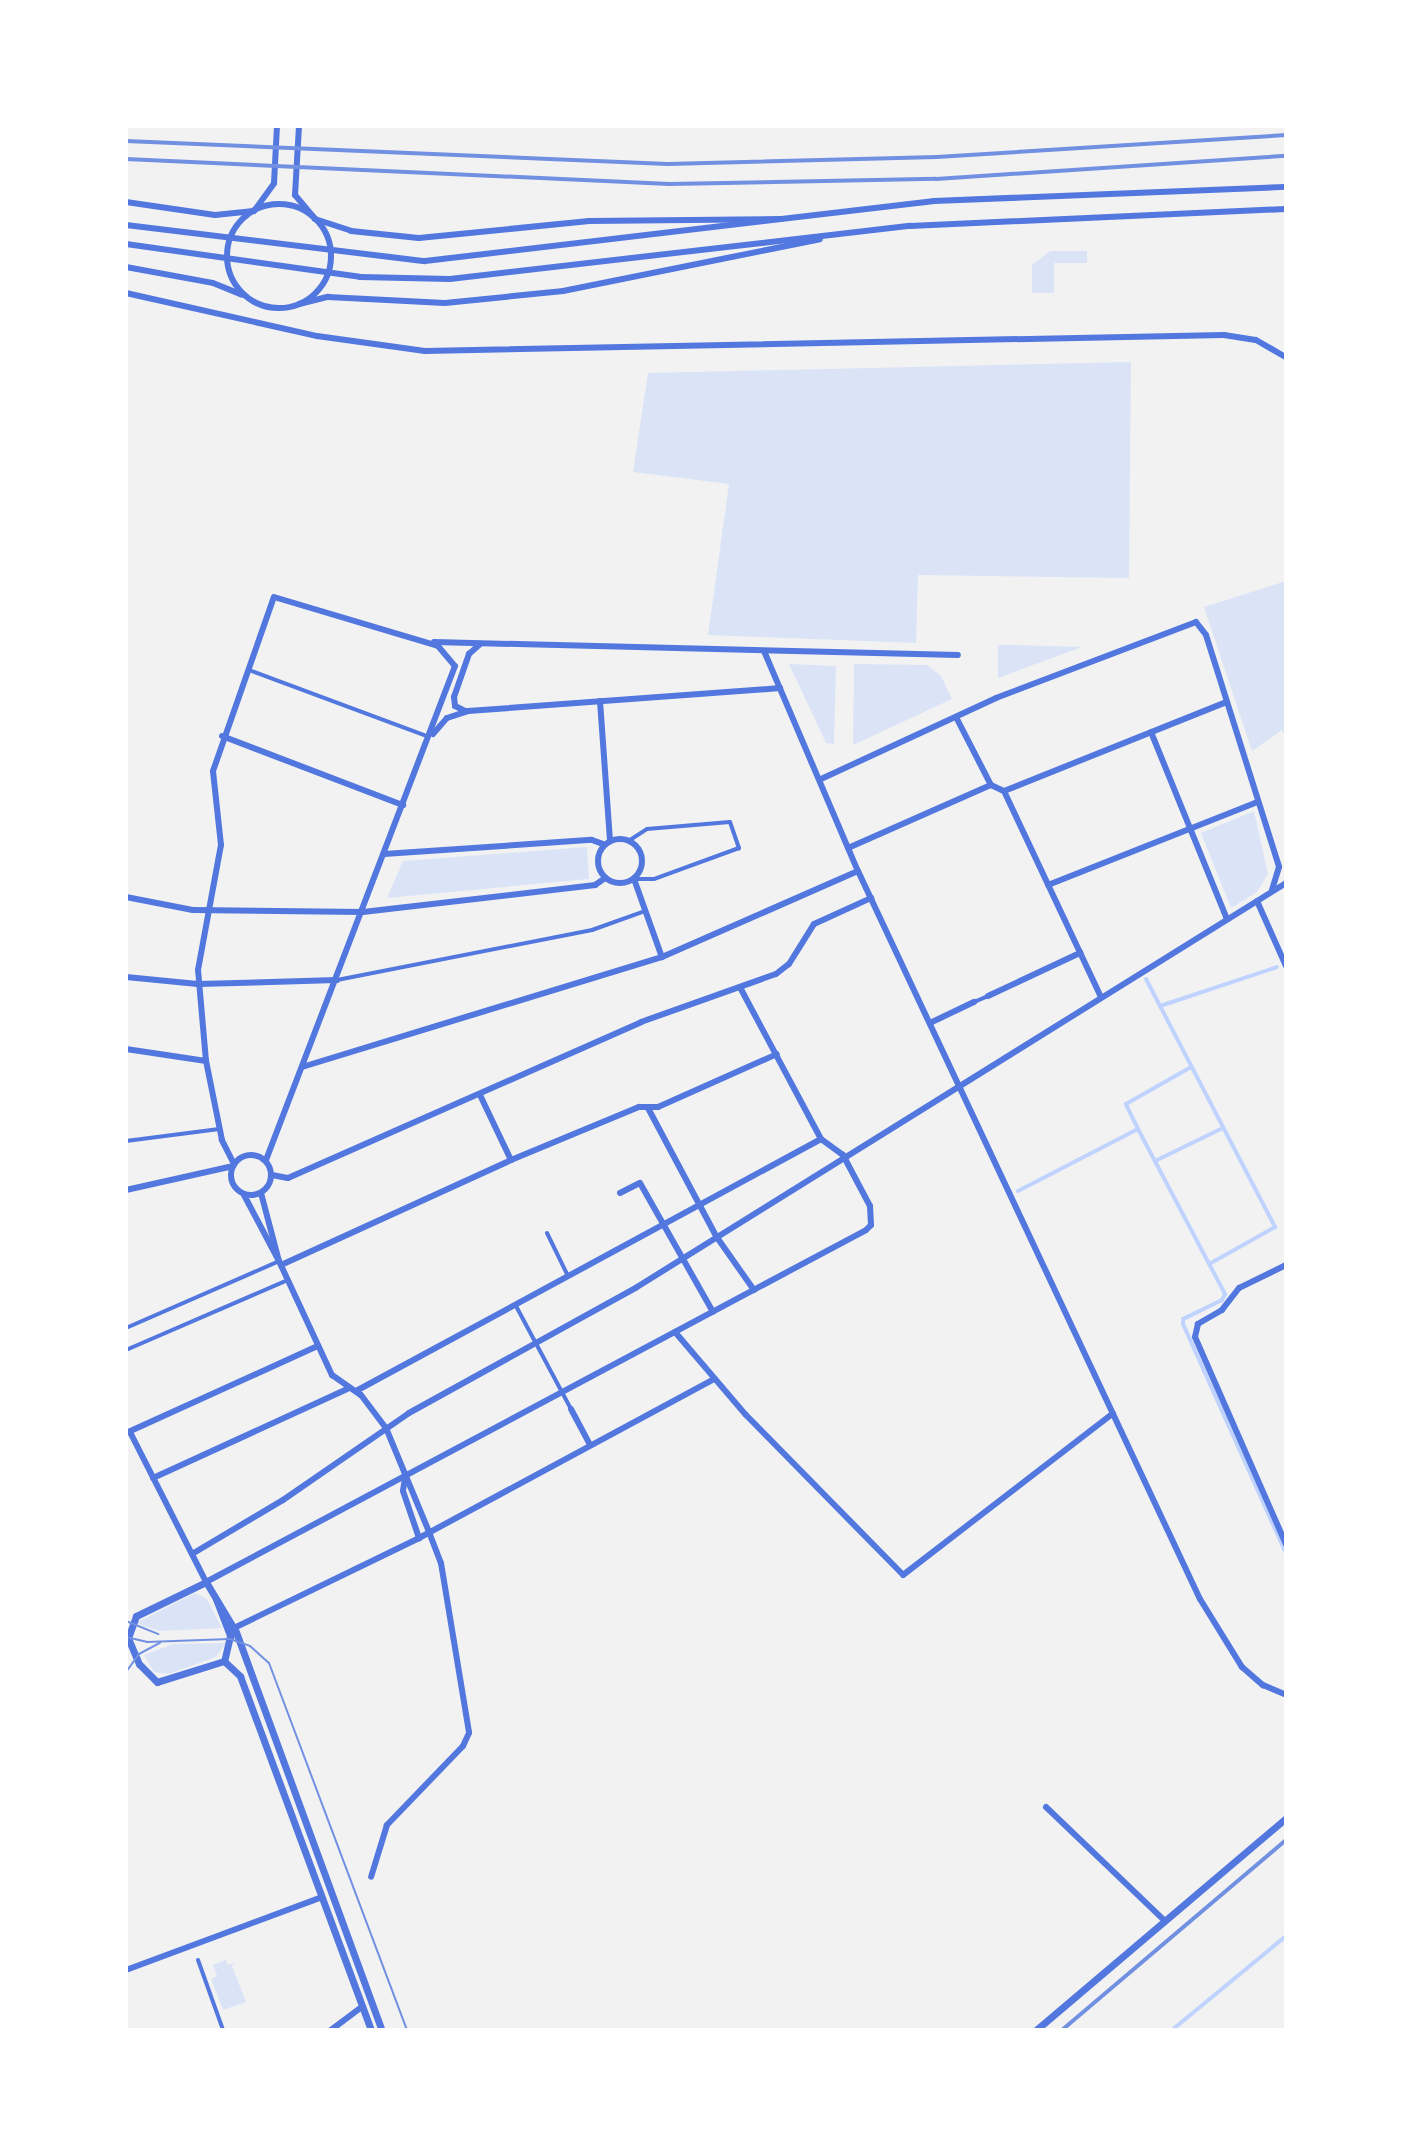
<!DOCTYPE html>
<style>
body{margin:0}
#map{position:relative;width:1412px;height:2156px;overflow:hidden;background:#f2f2f2;font-family:Spectral,serif}
div>[style]{position:absolute}
[style*='--x']{left:calc(var(--x)*1px);top:calc(var(--y)*1px);width:calc(var(--w)*1px);rotate:calc(var(--a)*1deg)}
.green>*{inset:0;background:#dbe4f7}
.stream>*{height:4px;margin:-2px;padding:0 2px;transform-origin:2px;border-radius:2px;background:#bfd3fe}
.pedestrian>*{height:4px;margin:-2px;padding:0 2px;transform-origin:2px;border-radius:2px;background:#5277de}
.minor>*{height:6px;margin:-3px;padding:0 3px;transform-origin:3px;border-radius:3px;background:#5277de}
.minor>.ring{margin:-3px;padding:0;box-sizing:content-box;background:none;border:6px solid #5277de;border-radius:50%}
.tertiary>*{height:7px;margin:-3.5px;padding:0 3.5px;transform-origin:3.5px;border-radius:3.5px;background:#5277de}
.tram>*{height:2px;margin:-1px;padding:0 1px;transform-origin:1px;border-radius:1px;background:#7290e2}
.rail>*{height:4px;margin:-2px;padding:0 2px;transform-origin:2px;border-radius:2px;background:#7290e2}
span{translate:-50% -50%;white-space:nowrap;text-align:center;line-height:1.15;-webkit-text-stroke:6px #fff;paint-order:stroke}
.frame{position:absolute;inset:0;border:128px solid #fff;pointer-events:none}
</style>
<div id="map">
<div class="green">
<i style="clip-path:polygon(1050px 251px,1087px 251px,1087px 263px,1054px 263px,1054px 293px,1032px 293px,1032px 265px)"></i>
<i style="clip-path:polygon(1131px 362px,1129px 578px,918px 575px,916px 643px,708px 635px,729px 484px,633px 472px,648px 373px)"></i>
<i style="clip-path:polygon(1286px 581px,1286px 739px,1282px 730px,1252px 751px,1204px 607px)"></i>
<i style="clip-path:polygon(998px 645px,1015px 645px,1082px 647px,998px 678px)"></i>
<i style="clip-path:polygon(789px 664px,836px 666px,834px 744px,826px 743px)"></i>
<i style="clip-path:polygon(854px 664px,927px 665px,941px 676px,952px 699px,853px 745px)"></i>
<i style="clip-path:polygon(1254px 811px,1268px 874px,1257px 892px,1231px 908px,1201px 833px)"></i>
<i style="clip-path:polygon(587px 847px,589px 879px,387px 898px,403px 861px)"></i>
<i style="clip-path:polygon(195px 1593px,207px 1599px,222px 1628px,159px 1631px,136px 1623px)"></i>
<i style="clip-path:polygon(226px 1643px,216px 1657px,169px 1674px,154px 1672px,144px 1655px,173px 1644px)"></i>
<i style="clip-path:polygon(226px 1960px,228px 1965px,235px 1962px,232px 1966px,246px 2002px,223px 2010px,211px 1979px,217px 1976px,213px 1965px)"></i>
</div>
<div class="stream">
<i style="--x:1146;--y:979;--w:280;--a:62.5"></i>
<i style="--x:1275;--y:1227;--w:73;--a:150.6"></i>
<i style="--x:1160;--y:1006;--w:123;--a:-18.4"></i>
<i style="--x:1138;--y:1129;--w:187;--a:62.2"></i>
<i style="--x:1225;--y:1294;--w:7;--a:117"></i>
<i style="--x:1222;--y:1300;--w:43;--a:154"></i>
<i style="--x:1183;--y:1319;--w:5;--a:90"></i>
<i style="--x:1183;--y:1324;--w:251;--a:65.8"></i>
<i style="--x:1155;--y:1161;--w:76;--a:-25.9"></i>
<i style="--x:1018;--y:1191;--w:135;--a:-27.3"></i>
<i style="--x:1138;--y:1129;--w:28;--a:-116"></i>
<i style="--x:1126;--y:1104;--w:75;--a:-29.6"></i>
<i style="--x:1172;--y:2030;--w:148;--a:-39.5"></i>
</div>
<div class="pedestrian">
<i style="--x:249;--y:670;--w:187;--a:20.4"></i>
<i style="--x:630;--y:840;--w:20;--a:-33"></i>
<i style="--x:647;--y:829;--w:83;--a:-4.8"></i>
<i style="--x:730;--y:822;--w:28;--a:71"></i>
<i style="--x:739;--y:848;--w:90;--a:160"></i>
<i style="--x:654;--y:879;--w:20;--a:180"></i>
<i style="--x:337;--y:980;--w:260;--a:-11.1"></i>
<i style="--x:592;--y:930;--w:56;--a:-19.7"></i>
<i style="--x:974;--y:1002;--w:15;--a:-23"></i>
<i style="--x:126;--y:1141;--w:94;--a:-7.4"></i>
<i style="--x:547;--y:1233;--w:48;--a:64"></i>
<i style="--x:516;--y:1306;--w:117;--a:61.9"></i>
<i style="--x:126;--y:1328;--w:167;--a:-23.6"></i>
<i style="--x:126;--y:1350;--w:176;--a:-23.4"></i>
<i style="--x:198;--y:1960;--w:74;--a:70.3"></i>
</div>
<div class="minor">
<i style="--x:299;--y:126;--w:69;--a:93.3"></i>
<i style="--x:295;--y:195;--w:31;--a:50"></i>
<i style="--x:315;--y:219;--w:38;--a:18"></i>
<i style="--x:351;--y:231;--w:68;--a:5.9"></i>
<i style="--x:419;--y:238;--w:171;--a:-5.7"></i>
<i style="--x:589;--y:221;--w:192;--a:-0.6"></i>
<i style="--x:126;--y:202;--w:90;--a:8.3"></i>
<i style="--x:215;--y:215;--w:39;--a:-6"></i>
<i style="--x:254;--y:211;--w:34;--a:-54"></i>
<i style="--x:274;--y:183;--w:57;--a:-87"></i>
<i class="ring" style="left:227px;top:204px;width:98px;height:98px"></i>
<i style="--x:126;--y:225;--w:301;--a:6.9"></i>
<i style="--x:425;--y:261;--w:513;--a:-6.72"></i>
<i style="--x:934;--y:201;--w:352;--a:-2.3"></i>
<i style="--x:126;--y:244;--w:236;--a:8"></i>
<i style="--x:360;--y:277;--w:90;--a:1.3"></i>
<i style="--x:450;--y:279;--w:463;--a:-6.6"></i>
<i style="--x:910;--y:226;--w:376;--a:-2.6"></i>
<i style="--x:126;--y:267;--w:88;--a:10.4"></i>
<i style="--x:213;--y:283;--w:31;--a:22"></i>
<i style="--x:126;--y:293;--w:196;--a:12.7"></i>
<i style="--x:317;--y:336;--w:109;--a:7.9"></i>
<i style="--x:425;--y:351;--w:799;--a:-1.15"></i>
<i style="--x:1224;--y:335;--w:32;--a:9"></i>
<i style="--x:1256;--y:340;--w:34;--a:30"></i>
<i style="--x:299;--y:304;--w:30;--a:-14"></i>
<i style="--x:328;--y:297;--w:117;--a:2.9"></i>
<i style="--x:445;--y:303;--w:119;--a:-5.8"></i>
<i style="--x:563;--y:291;--w:262;--a:-11.4"></i>
<i style="--x:434;--y:642;--w:524;--a:1.42"></i>
<i style="--x:764;--y:651;--w:239;--a:66.9"></i>
<i style="--x:858;--y:871;--w:804;--a:64.84"></i>
<i style="--x:1200;--y:1599;--w:80;--a:58.3"></i>
<i style="--x:1242;--y:1667;--w:28;--a:41"></i>
<i style="--x:1263;--y:1685;--w:25;--a:23"></i>
<i style="--x:600;--y:701;--w:140;--a:85.9"></i>
<i style="--x:465;--y:711;--w:11;--a:-153"></i>
<i style="--x:455;--y:706;--w:9;--a:-96"></i>
<i style="--x:454;--y:697;--w:46;--a:-70.8"></i>
<i style="--x:469;--y:654;--w:15;--a:-42"></i>
<i style="--x:956;--y:717;--w:76;--a:62.8"></i>
<i style="--x:991;--y:785;--w:14;--a:25"></i>
<i style="--x:1004;--y:791;--w:228;--a:64.8"></i>
<i style="--x:1151;--y:732;--w:202;--a:67.9"></i>
<i style="--x:433;--y:734;--w:21;--a:-49"></i>
<i style="--x:447;--y:718;--w:22;--a:-18"></i>
<i style="--x:468;--y:711;--w:313;--a:-4.2"></i>
<i style="--x:222;--y:736;--w:194;--a:20.9"></i>
<i style="--x:821;--y:779;--w:193;--a:-24.8"></i>
<i style="--x:996;--y:698;--w:214;--a:-20.8"></i>
<i style="--x:1196;--y:622;--w:16;--a:52"></i>
<i style="--x:1206;--y:635;--w:243;--a:72.5"></i>
<i style="--x:1279;--y:867;--w:24;--a:107"></i>
<i style="--x:1004;--y:791;--w:240;--a:-21.8"></i>
<i class="ring" style="left:598px;top:839px;width:38px;height:38px"></i>
<i style="--x:848;--y:848;--w:156;--a:-23.8"></i>
<i style="--x:384;--y:854;--w:208;--a:-3.9"></i>
<i style="--x:592;--y:840;--w:12;--a:20"></i>
<i style="--x:634;--y:879;--w:83;--a:70.3"></i>
<i style="--x:1048;--y:885;--w:226;--a:-21.6"></i>
<i style="--x:126;--y:897;--w:68;--a:11"></i>
<i style="--x:193;--y:910;--w:170;--a:0.7"></i>
<i style="--x:363;--y:912;--w:234;--a:-6.6"></i>
<i style="--x:595;--y:885;--w:11;--a:-34"></i>
<i style="--x:1257;--y:901;--w:71;--a:66"></i>
<i style="--x:126;--y:977;--w:72;--a:5.6"></i>
<i style="--x:198;--y:984;--w:139;--a:-1.6"></i>
<i style="--x:988;--y:996;--w:102;--a:-25.1"></i>
<i style="--x:932;--y:1022;--w:47;--a:-25.5"></i>
<i style="--x:126;--y:1049;--w:81;--a:8.5"></i>
<i style="--x:302;--y:1067;--w:376;--a:-17"></i>
<i style="--x:662;--y:957;--w:214;--a:-23.7"></i>
<i style="--x:480;--y:1095;--w:72;--a:64.5"></i>
<i style="--x:648;--y:1108;--w:145;--a:62"></i>
<i style="--x:716;--y:1236;--w:66;--a:54.9"></i>
<i class="ring" style="left:231px;top:1155px;width:34px;height:34px"></i>
<i style="--x:234;--y:1164;--w:27;--a:-117"></i>
<i style="--x:222;--y:1140;--w:81;--a:-101.4"></i>
<i style="--x:206;--y:1061;--w:91;--a:-95"></i>
<i style="--x:198;--y:970;--w:127;--a:-79.6"></i>
<i style="--x:221;--y:845;--w:74;--a:-96.2"></i>
<i style="--x:213;--y:771;--w:184;--a:-70.7"></i>
<i style="--x:274;--y:597;--w:171;--a:16.6"></i>
<i style="--x:438;--y:646;--w:26;--a:50"></i>
<i style="--x:455;--y:666;--w:529;--a:110.94"></i>
<i style="--x:272;--y:1175;--w:16;--a:11"></i>
<i style="--x:288;--y:1178;--w:386;--a:-23.8"></i>
<i style="--x:641;--y:1022;--w:143;--a:-19.6"></i>
<i style="--x:776;--y:974;--w:16;--a:-38"></i>
<i style="--x:789;--y:964;--w:47;--a:-58"></i>
<i style="--x:814;--y:924;--w:63;--a:-24.5"></i>
<i style="--x:126;--y:1190;--w:110;--a:-12.6"></i>
<i style="--x:261;--y:1193;--w:70;--a:75.2"></i>
<i style="--x:279;--y:1261;--w:126;--a:65.1"></i>
<i style="--x:332;--y:1375;--w:35;--a:35"></i>
<i style="--x:361;--y:1395;--w:41;--a:52.9"></i>
<i style="--x:386;--y:1428;--w:113;--a:67.5"></i>
<i style="--x:429;--y:1532;--w:33;--a:69"></i>
<i style="--x:441;--y:1563;--w:172;--a:80.6"></i>
<i style="--x:469;--y:1733;--w:14;--a:115"></i>
<i style="--x:463;--y:1746;--w:110;--a:133.9"></i>
<i style="--x:387;--y:1825;--w:54;--a:107.1"></i>
<i style="--x:620;--y:1193;--w:22;--a:-27"></i>
<i style="--x:640;--y:1183;--w:148;--a:60.5"></i>
<i style="--x:244;--y:1195;--w:75;--a:62.1"></i>
<i style="--x:281;--y:1265;--w:253;--a:-24.5"></i>
<i style="--x:511;--y:1160;--w:139;--a:-22.5"></i>
<i style="--x:639;--y:1107;--w:19;--a:0"></i>
<i style="--x:658;--y:1107;--w:130;--a:-24"></i>
<i style="--x:1286;--y:1265;--w:52;--a:153.9"></i>
<i style="--x:1239;--y:1288;--w:28;--a:128"></i>
<i style="--x:1222;--y:1310;--w:28;--a:150"></i>
<i style="--x:1198;--y:1324;--w:13;--a:103"></i>
<i style="--x:1195;--y:1337;--w:226;--a:66.3"></i>
<i style="--x:675;--y:1332;--w:109;--a:49.5"></i>
<i style="--x:746;--y:1415;--w:224;--a:45.5"></i>
<i style="--x:903;--y:1575;--w:265;--a:-37.6"></i>
<i style="--x:356;--y:1391;--w:529;--a:-28.45"></i>
<i style="--x:571;--y:1409;--w:40;--a:62"></i>
<i style="--x:130;--y:1432;--w:168;--a:63.1"></i>
<i style="--x:206;--y:1582;--w:748;--a:-28.07"></i>
<i style="--x:866;--y:1230;--w:7;--a:-45"></i>
<i style="--x:871;--y:1225;--w:19;--a:-93"></i>
<i style="--x:870;--y:1206;--w:58;--a:-117.9"></i>
<i style="--x:843;--y:1155;--w:27;--a:-144"></i>
<i style="--x:821;--y:1139;--w:172;--a:-118.1"></i>
<i style="--x:126;--y:1433;--w:211;--a:-24.4"></i>
<i style="--x:153;--y:1478;--w:213;--a:-24.6"></i>
<i style="--x:405;--y:1478;--w:13;--a:99"></i>
<i style="--x:403;--y:1491;--w:50;--a:71.2"></i>
<i style="--x:192;--y:1554;--w:106;--a:-30.7"></i>
<i style="--x:283;--y:1500;--w:153;--a:-34.6"></i>
<i style="--x:409;--y:1413;--w:260;--a:-28.9"></i>
<i style="--x:637;--y:1287;--w:764;--a:-31.9"></i>
<i style="--x:234;--y:1628;--w:206;--a:-25.9"></i>
<i style="--x:419;--y:1538;--w:335;--a:-28.3"></i>
<i style="--x:1046;--y:1807;--w:165;--a:43.8"></i>
<i style="--x:126;--y:1970;--w:209;--a:-20.4"></i>
<i style="--x:331;--y:2030;--w:39;--a:-37"></i>
</div>
<div class="tertiary">
<i style="--x:216;--y:1599;--w:40;--a:69"></i>
<i style="--x:230;--y:1636;--w:26;--a:103"></i>
<i style="--x:224;--y:1661;--w:70;--a:162.6"></i>
<i style="--x:157;--y:1682;--w:25;--a:-135"></i>
<i style="--x:139;--y:1664;--w:28;--a:-113"></i>
<i style="--x:128;--y:1638;--w:23;--a:-70"></i>
<i style="--x:136;--y:1616;--w:78;--a:-25.9"></i>
<i style="--x:206;--y:1582;--w:58;--a:59"></i>
<i style="--x:236;--y:1632;--w:424;--a:69.9"></i>
<i style="--x:224;--y:1661;--w:22;--a:43"></i>
<i style="--x:240;--y:1676;--w:377;--a:69.7"></i>
<i style="--x:1036;--y:2030;--w:328;--a:-40.3"></i>
</div>
<div class="tram">
<i style="--x:126;--y:1621;--w:35;--a:22"></i>
<i style="--x:126;--y:1637;--w:22;--a:13"></i>
<i style="--x:147;--y:1642;--w:83;--a:-2.1"></i>
<i style="--x:230;--y:1639;--w:21;--a:19"></i>
<i style="--x:250;--y:1646;--w:25;--a:42"></i>
<i style="--x:269;--y:1663;--w:392;--a:69.4"></i>
<i style="--x:126;--y:1672;--w:22;--a:-54"></i>
<i style="--x:139;--y:1654;--w:24;--a:-28"></i>
</div>
<div class="rail">
<i style="--x:126;--y:141;--w:542;--a:2.43"></i>
<i style="--x:668;--y:164;--w:269;--a:-1.5"></i>
<i style="--x:937;--y:157;--w:350;--a:-3.6"></i>
<i style="--x:126;--y:159;--w:544;--a:2.64"></i>
<i style="--x:669;--y:184;--w:267;--a:-1.1"></i>
<i style="--x:936;--y:179;--w:351;--a:-3.8"></i>
<i style="--x:1062;--y:2030;--w:294;--a:-40.3"></i>
</div>
<div class="frame"></div>
</div>
